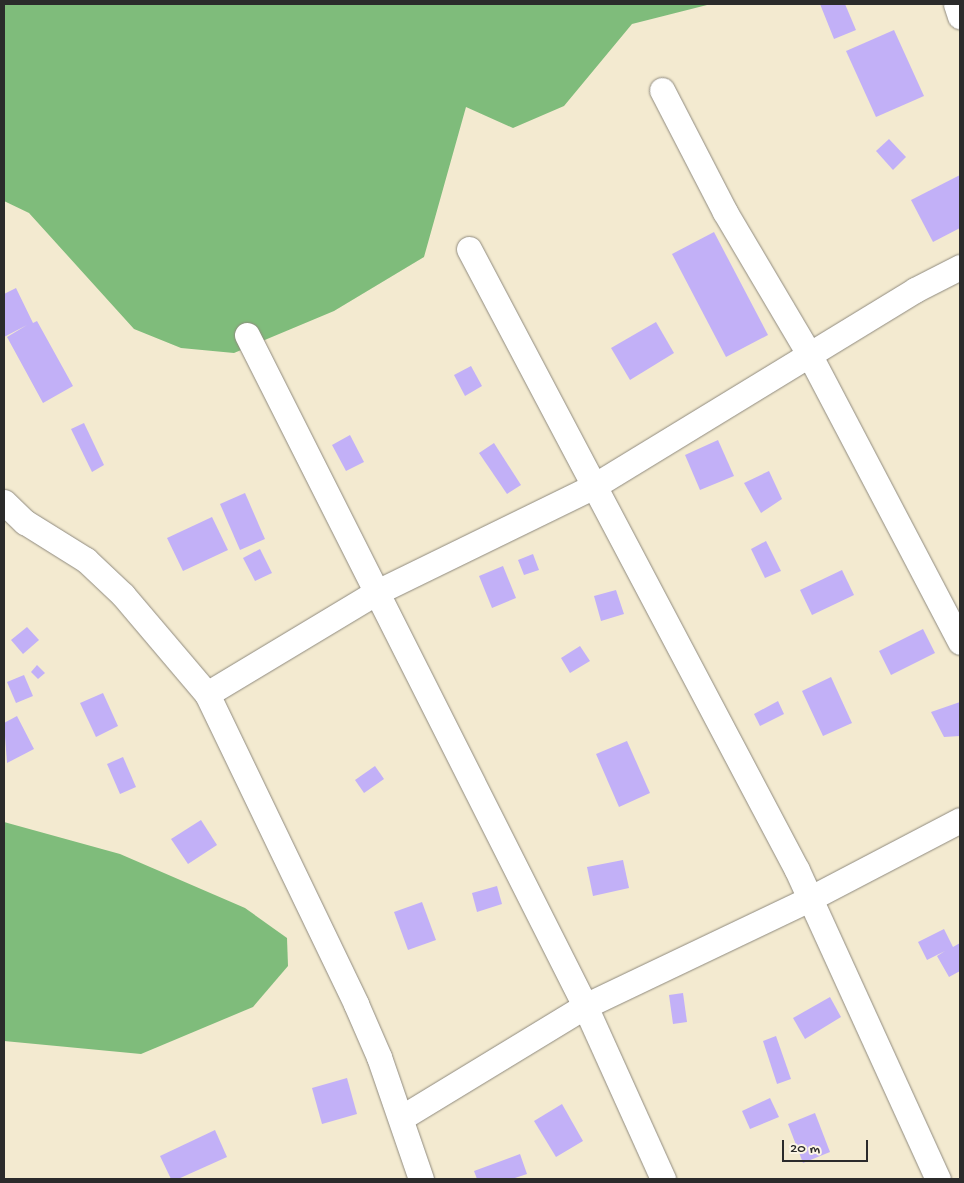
<!DOCTYPE html>
<style>
body{margin:0}
#map{position:relative;width:964px;height:1183px;overflow:hidden;background:#f3ead0;font-family:"Gochi Hand",sans-serif}
div>[style]{position:absolute}
[style*='--x']{left:calc(var(--x)*1px);top:calc(var(--y)*1px);width:calc(var(--w)*1px);rotate:calc(var(--a)*1deg)}
.forest>*{inset:0;background:#7fbc7b}
.building>*{inset:0;background:#c2b0f7}
.roads{filter:drop-shadow(0 0 1px #8f8a7e) drop-shadow(0 0 1px #8f8a7e)}
.street>*{height:25px;margin:-12.5px;padding:0 12.5px;transform-origin:12.5px;border-radius:12.5px;background:#fff}
span{translate:-50% -50%;white-space:nowrap;text-align:center;line-height:1.15;-webkit-text-stroke:4px #fcf5e5;paint-order:stroke}
.frame{position:absolute;inset:0;border:5px solid #2b2b2b;pointer-events:none}
.scale{position:absolute;left:782px;top:1140px;width:86px;height:22px;box-sizing:border-box;border:2px solid #2b2b2b;border-top:0;padding-left:6px;font-size:15px;line-height:18px;white-space:nowrap;color:#2b2b2b;-webkit-text-stroke:4px #fcf5e5;paint-order:stroke}
</style>
<div id="map">
<div class="forest">
<i style="clip-path:polygon(4px 4px,711px 4px,632px 24px,564px 106px,513px 128px,466px 107px,424px 257px,334px 311px,234px 353px,181px 348px,134px 329px,29px 213px,4px 201px)"></i>
<i style="clip-path:polygon(4px 822px,120px 854px,245px 908px,287px 938px,288px 966px,253px 1007px,141px 1054px,4px 1041px)"></i>
</div>
<div class="building">
<i style="clip-path:polygon(820px 4px,845px 4px,856px 30px,834px 39px)"></i>
<i style="clip-path:polygon(894px 30px,924px 96px,876px 117px,846px 51px)"></i>
<i style="clip-path:polygon(889px 139px,906px 157px,893px 170px,876px 151px)"></i>
<i style="clip-path:polygon(960px 175px,960px 228px,933px 242px,911px 200px)"></i>
<i style="clip-path:polygon(714px 232px,768px 335px,726px 357px,672px 254px)"></i>
<i style="clip-path:polygon(16px 288px,33px 323px,37px 321px,73px 386px,43px 403px,7px 337px,27px 325px,4px 337px,4px 294px)"></i>
<i style="clip-path:polygon(656px 322px,674px 353px,630px 380px,611px 348px)"></i>
<i style="clip-path:polygon(471px 366px,482px 386px,465px 396px,454px 375px)"></i>
<i style="clip-path:polygon(84px 423px,104px 465px,92px 472px,71px 429px)"></i>
<i style="clip-path:polygon(350px 435px,364px 462px,346px 471px,332px 445px)"></i>
<i style="clip-path:polygon(718px 440px,734px 476px,700px 490px,685px 455px)"></i>
<i style="clip-path:polygon(494px 443px,521px 485px,507px 494px,479px 453px)"></i>
<i style="clip-path:polygon(769px 471px,782px 499px,761px 513px,744px 483px)"></i>
<i style="clip-path:polygon(245px 493px,265px 539px,240px 550px,220px 504px)"></i>
<i style="clip-path:polygon(212px 517px,228px 550px,183px 571px,167px 538px)"></i>
<i style="clip-path:polygon(766px 541px,781px 571px,765px 578px,751px 549px)"></i>
<i style="clip-path:polygon(260px 549px,272px 573px,255px 581px,243px 558px)"></i>
<i style="clip-path:polygon(533px 554px,539px 570px,524px 575px,518px 560px)"></i>
<i style="clip-path:polygon(503px 566px,516px 598px,492px 608px,479px 576px)"></i>
<i style="clip-path:polygon(842px 570px,854px 595px,812px 615px,800px 590px)"></i>
<i style="clip-path:polygon(616px 590px,624px 614px,601px 621px,594px 596px)"></i>
<i style="clip-path:polygon(27px 627px,39px 640px,23px 654px,11px 640px)"></i>
<i style="clip-path:polygon(923px 629px,935px 653px,891px 675px,879px 651px)"></i>
<i style="clip-path:polygon(580px 646px,590px 661px,570px 673px,561px 658px)"></i>
<i style="clip-path:polygon(37px 665px,45px 673px,38px 679px,31px 672px)"></i>
<i style="clip-path:polygon(24px 675px,33px 696px,16px 703px,7px 682px)"></i>
<i style="clip-path:polygon(831px 677px,852px 723px,823px 736px,802px 691px)"></i>
<i style="clip-path:polygon(103px 693px,118px 726px,96px 737px,80px 703px)"></i>
<i style="clip-path:polygon(778px 701px,784px 714px,760px 726px,754px 714px)"></i>
<i style="clip-path:polygon(960px 702px,960px 736px,944px 737px,931px 712px)"></i>
<i style="clip-path:polygon(17px 716px,34px 749px,7px 763px,4px 723px)"></i>
<i style="clip-path:polygon(627px 741px,650px 793px,619px 807px,596px 754px)"></i>
<i style="clip-path:polygon(123px 757px,136px 787px,120px 794px,107px 764px)"></i>
<i style="clip-path:polygon(375px 766px,384px 779px,364px 793px,355px 780px)"></i>
<i style="clip-path:polygon(201px 820px,217px 845px,188px 864px,171px 839px)"></i>
<i style="clip-path:polygon(623px 860px,629px 888px,593px 896px,587px 867px)"></i>
<i style="clip-path:polygon(497px 886px,502px 904px,477px 912px,472px 893px)"></i>
<i style="clip-path:polygon(422px 902px,436px 940px,408px 950px,394px 912px)"></i>
<i style="clip-path:polygon(944px 929px,953px 947px,960px 943px,960px 971px,949px 977px,937px 956px,945px 951px,927px 960px,918px 942px)"></i>
<i style="clip-path:polygon(683px 993px,687px 1022px,673px 1024px,669px 995px)"></i>
<i style="clip-path:polygon(830px 997px,841px 1017px,805px 1039px,793px 1018px)"></i>
<i style="clip-path:polygon(776px 1036px,791px 1079px,777px 1084px,763px 1041px)"></i>
<i style="clip-path:polygon(347px 1078px,357px 1114px,322px 1124px,312px 1088px)"></i>
<i style="clip-path:polygon(770px 1098px,779px 1117px,750px 1129px,742px 1111px)"></i>
<i style="clip-path:polygon(562px 1104px,583px 1141px,556px 1157px,534px 1121px)"></i>
<i style="clip-path:polygon(815px 1113px,830px 1152px,803px 1163px,788px 1124px)"></i>
<i style="clip-path:polygon(215px 1130px,227px 1157px,178px 1179px,171px 1179px,160px 1156px)"></i>
<i style="clip-path:polygon(520px 1154px,527px 1174px,512px 1179px,477px 1179px,474px 1171px)"></i>
</div>
<div class="roads">
<div class="street">
<i style="--x:956;--y:4;--w:13;--a:72"></i>
<i style="--x:662;--y:90;--w:137;--a:62.7"></i>
<i style="--x:725;--y:212;--w:167;--a:59.4"></i>
<i style="--x:810;--y:356;--w:323;--a:62.3"></i>
<i style="--x:469;--y:249;--w:702;--a:62.16"></i>
<i style="--x:797;--y:870;--w:340;--a:65.5"></i>
<i style="--x:247;--y:335;--w:751;--a:63.26"></i>
<i style="--x:585;--y:1006;--w:190;--a:65.7"></i>
<i style="--x:4;--y:502;--w:29;--a:44"></i>
<i style="--x:25;--y:522;--w:72;--a:31.9"></i>
<i style="--x:86;--y:560;--w:51;--a:43.4"></i>
<i style="--x:123;--y:595;--w:130;--a:49.7"></i>
<i style="--x:207;--y:694;--w:344;--a:64.3"></i>
<i style="--x:356;--y:1004;--w:58;--a:66.5"></i>
<i style="--x:379;--y:1057;--w:129;--a:71"></i>
<i style="--x:207;--y:694;--w:196;--a:-31"></i>
<i style="--x:375;--y:593;--w:244;--a:-26"></i>
<i style="--x:594;--y:486;--w:376;--a:-31.4"></i>
<i style="--x:915;--y:290;--w:51;--a:-27.1"></i>
<i style="--x:401;--y:1118;--w:215;--a:-31.3"></i>
<i style="--x:585;--y:1006;--w:250;--a:-25.5"></i>
<i style="--x:811;--y:898;--w:168;--a:-27.6"></i>
</div>
</div>
<div class="frame"></div>
<div class="scale">20 m</div>
</div>
